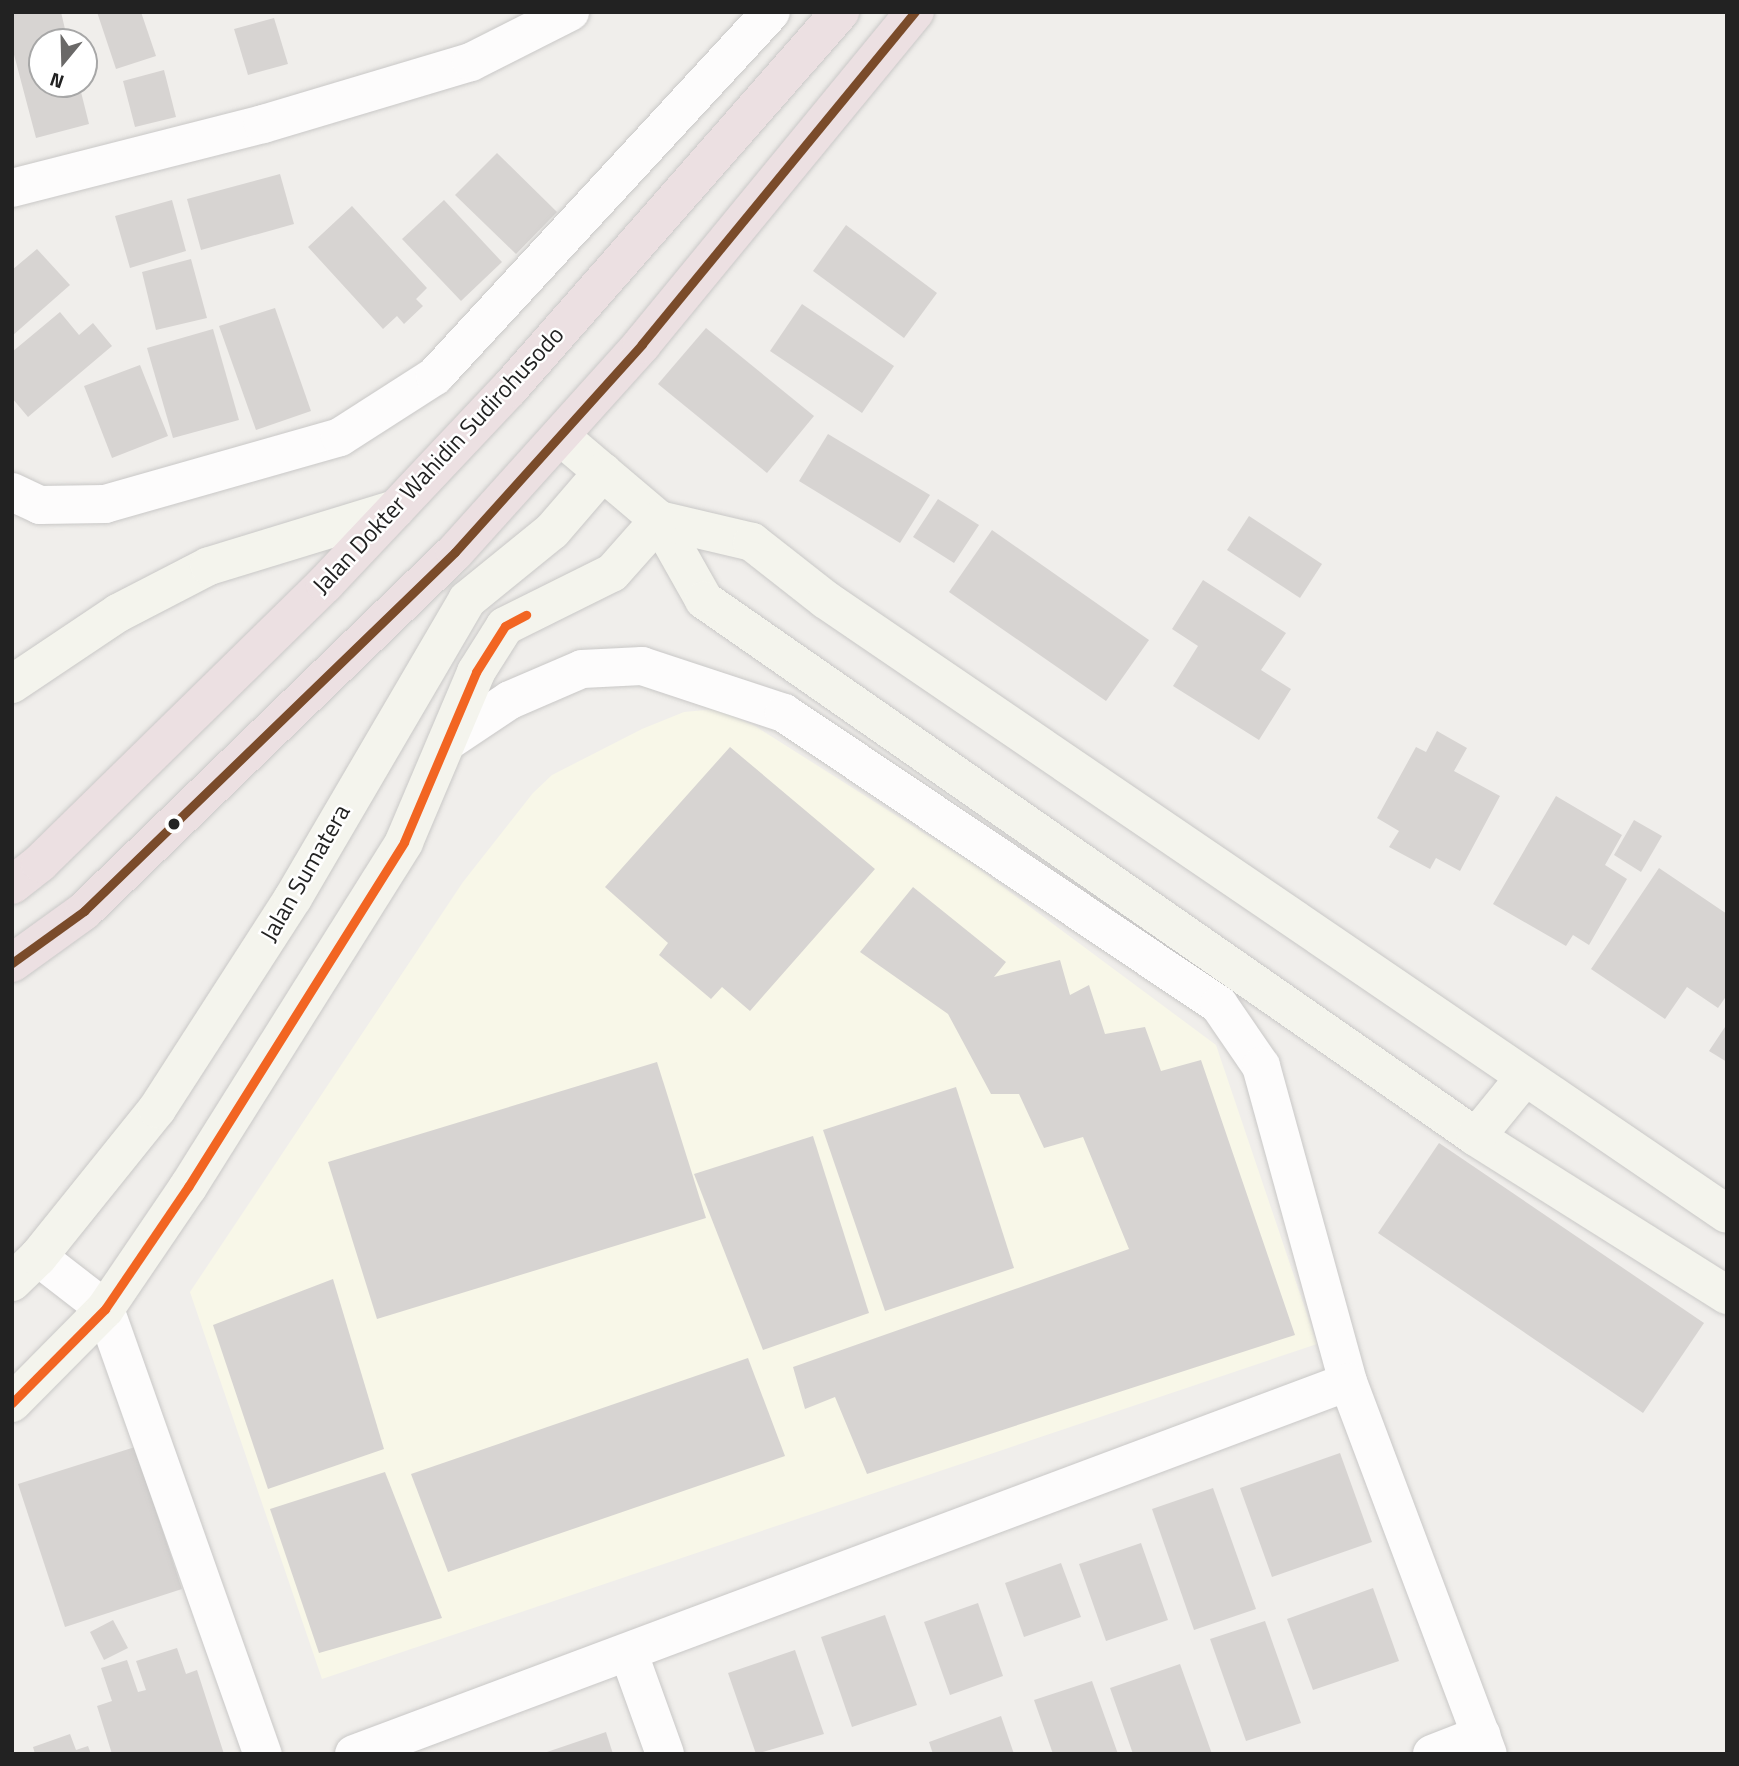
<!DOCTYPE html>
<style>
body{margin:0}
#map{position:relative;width:1739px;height:1766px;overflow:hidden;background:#f0eeeb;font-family:"Titillium Web",sans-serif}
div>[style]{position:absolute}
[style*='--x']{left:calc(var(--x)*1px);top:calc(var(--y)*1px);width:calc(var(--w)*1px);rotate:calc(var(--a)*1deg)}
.education>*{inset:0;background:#f8f7e8}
.building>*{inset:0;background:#d7d4d2}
.roads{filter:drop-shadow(0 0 2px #c9c8c7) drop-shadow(0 0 2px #c9c8c7)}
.street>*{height:38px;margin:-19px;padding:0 19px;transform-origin:19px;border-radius:19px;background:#fdfcfc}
.secondary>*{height:38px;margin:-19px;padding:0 19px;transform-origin:19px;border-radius:19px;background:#f4f4ed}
.highway>*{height:38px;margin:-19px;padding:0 19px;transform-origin:19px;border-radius:19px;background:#ece0e2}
.bus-1>*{height:9px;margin:-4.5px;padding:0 4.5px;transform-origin:4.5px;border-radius:4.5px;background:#7a4b2a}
.bus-2>*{height:9px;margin:-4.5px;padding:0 4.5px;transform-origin:4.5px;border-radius:4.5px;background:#f26522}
.dots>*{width:19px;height:19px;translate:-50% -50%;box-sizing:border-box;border:4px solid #fff;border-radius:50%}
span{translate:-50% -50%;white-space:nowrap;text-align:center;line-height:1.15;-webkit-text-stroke:5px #fff;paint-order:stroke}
.street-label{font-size:24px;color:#222}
.frame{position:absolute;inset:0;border:14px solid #222;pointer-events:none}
.north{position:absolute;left:28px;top:28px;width:70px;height:70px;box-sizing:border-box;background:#fff;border:2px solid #a7a7a7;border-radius:50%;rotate:199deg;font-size:19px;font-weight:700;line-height:28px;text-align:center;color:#222}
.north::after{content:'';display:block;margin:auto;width:24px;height:32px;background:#6a6968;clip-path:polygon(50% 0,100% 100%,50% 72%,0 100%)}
</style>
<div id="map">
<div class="education">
<i style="clip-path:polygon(716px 709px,755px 726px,971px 863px,1216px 1045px,1317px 1344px,322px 1679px,190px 1292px,463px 882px,533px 793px,552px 775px,642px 729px,684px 712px)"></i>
</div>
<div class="building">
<i style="clip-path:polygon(12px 12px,61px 12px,68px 42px,42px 42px,42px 84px,79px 84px,89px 124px,36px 138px,12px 47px)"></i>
<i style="clip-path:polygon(97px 12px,141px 12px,156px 56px,116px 69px)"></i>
<i style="clip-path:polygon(274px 18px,288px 64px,248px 75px,234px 29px)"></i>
<i style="clip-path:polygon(164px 70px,176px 117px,135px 127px,123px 81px)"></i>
<i style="clip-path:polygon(497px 153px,557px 212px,516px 254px,455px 195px)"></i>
<i style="clip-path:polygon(280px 174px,294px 224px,201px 250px,187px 199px)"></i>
<i style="clip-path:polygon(172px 200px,186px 251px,130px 268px,115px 216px)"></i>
<i style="clip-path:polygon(444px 200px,502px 262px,461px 301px,402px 239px)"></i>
<i style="clip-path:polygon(352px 206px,427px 288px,416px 299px,423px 306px,404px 324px,397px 316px,383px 329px,308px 247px)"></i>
<i style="clip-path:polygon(846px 225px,937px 293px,904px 338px,813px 271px)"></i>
<i style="clip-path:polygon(37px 249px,70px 285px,12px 336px,12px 270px)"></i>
<i style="clip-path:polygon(191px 259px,207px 318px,156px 330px,142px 272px)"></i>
<i style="clip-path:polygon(802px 304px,894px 366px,862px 413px,770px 351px)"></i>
<i style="clip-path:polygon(275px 308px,311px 411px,256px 430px,219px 326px)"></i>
<i style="clip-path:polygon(60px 312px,79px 335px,93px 323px,112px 346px,28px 417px,12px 398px,12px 352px)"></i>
<i style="clip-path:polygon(706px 328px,814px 416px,767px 473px,658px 384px)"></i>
<i style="clip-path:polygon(213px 329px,239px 420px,173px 438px,147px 348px)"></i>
<i style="clip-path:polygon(140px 365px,168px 436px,112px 458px,84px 386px)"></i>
<i style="clip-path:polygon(828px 434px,930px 495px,900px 543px,799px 481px)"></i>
<i style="clip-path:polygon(938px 499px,979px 525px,954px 563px,913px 537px)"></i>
<i style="clip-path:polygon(1249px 516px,1322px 564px,1300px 598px,1227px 550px)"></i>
<i style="clip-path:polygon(992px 530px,1149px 640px,1106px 701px,949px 592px)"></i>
<i style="clip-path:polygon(1203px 580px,1286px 633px,1261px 670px,1291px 689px,1259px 740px,1173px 686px,1198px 646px,1172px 629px)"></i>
<i style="clip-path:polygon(1437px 731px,1467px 748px,1454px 771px,1500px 796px,1460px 871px,1436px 858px,1430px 869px,1389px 847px,1399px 831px,1377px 818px,1416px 747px,1426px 752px)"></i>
<i style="clip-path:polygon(730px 747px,875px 869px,750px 1011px,722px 987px,711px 999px,659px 955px,668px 943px,605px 887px)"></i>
<i style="clip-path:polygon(1556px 796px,1622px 835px,1605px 865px,1627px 879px,1589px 945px,1573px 935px,1566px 946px,1493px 904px)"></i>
<i style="clip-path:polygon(1634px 820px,1662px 836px,1641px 872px,1614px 855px)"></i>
<i style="clip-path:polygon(1659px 868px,1727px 914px,1727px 995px,1718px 1008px,1687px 987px,1665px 1019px,1591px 969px)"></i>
<i style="clip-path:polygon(913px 887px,1006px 962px,994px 977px,1060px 960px,1070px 995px,1089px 985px,1105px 1034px,1145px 1027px,1161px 1071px,1201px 1060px,1295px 1335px,867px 1474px,835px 1397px,805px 1409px,793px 1367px,1129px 1249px,1083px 1137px,1044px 1148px,1019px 1094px,991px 1094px,948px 1014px,860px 952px)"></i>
<i style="clip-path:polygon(1727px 1024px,1727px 1062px,1709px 1051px)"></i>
<i style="clip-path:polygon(657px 1062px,706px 1218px,377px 1319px,328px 1162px)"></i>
<i style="clip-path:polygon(956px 1087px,1014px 1268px,885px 1311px,823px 1130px)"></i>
<i style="clip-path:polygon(813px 1136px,869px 1313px,763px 1350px,694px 1174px)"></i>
<i style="clip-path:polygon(1439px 1143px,1704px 1323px,1643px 1413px,1378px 1233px)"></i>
<i style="clip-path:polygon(333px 1279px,384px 1449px,268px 1489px,213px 1325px)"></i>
<i style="clip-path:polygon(748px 1358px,785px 1456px,448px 1572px,411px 1474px)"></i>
<i style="clip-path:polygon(135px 1447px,182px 1589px,65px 1627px,18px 1484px)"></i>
<i style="clip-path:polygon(1340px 1453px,1372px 1542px,1272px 1577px,1240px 1488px)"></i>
<i style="clip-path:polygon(385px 1472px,442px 1618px,319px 1653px,270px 1509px)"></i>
<i style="clip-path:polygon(1213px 1488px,1256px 1609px,1194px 1630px,1152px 1509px)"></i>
<i style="clip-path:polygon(1141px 1543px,1168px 1620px,1106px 1641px,1079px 1564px)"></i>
<i style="clip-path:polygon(1061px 1563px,1081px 1617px,1024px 1637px,1005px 1583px)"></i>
<i style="clip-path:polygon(1373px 1588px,1399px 1661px,1313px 1690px,1287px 1619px)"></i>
<i style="clip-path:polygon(978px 1603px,1003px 1676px,950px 1695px,924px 1622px)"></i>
<i style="clip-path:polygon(885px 1615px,917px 1705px,852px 1727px,821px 1637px)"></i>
<i style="clip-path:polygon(113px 1620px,128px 1648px,104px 1660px,90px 1632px)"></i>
<i style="clip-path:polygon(1265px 1621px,1301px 1723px,1246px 1741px,1210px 1639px)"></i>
<i style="clip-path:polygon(177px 1648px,186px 1674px,197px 1670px,224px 1754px,112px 1754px,97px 1706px,112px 1701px,101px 1668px,127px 1660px,138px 1692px,146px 1690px,136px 1661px)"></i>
<i style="clip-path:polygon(795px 1650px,824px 1734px,756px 1754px,728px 1673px)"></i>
<i style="clip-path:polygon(1180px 1664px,1212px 1754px,1133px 1754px,1110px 1688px)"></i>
<i style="clip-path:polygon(1092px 1681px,1118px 1754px,1053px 1754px,1034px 1700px)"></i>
<i style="clip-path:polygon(1001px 1716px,1014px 1754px,933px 1754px,929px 1742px)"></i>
<i style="clip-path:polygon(606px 1732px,613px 1754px,544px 1754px,544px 1753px)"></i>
<i style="clip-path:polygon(70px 1734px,76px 1750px,88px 1746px,91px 1754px,35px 1754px,33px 1747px)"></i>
</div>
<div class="roads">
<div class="street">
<i style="--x:12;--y:188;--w:259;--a:-14.3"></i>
<i style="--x:263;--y:124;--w:217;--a:-16.6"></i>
<i style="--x:471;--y:62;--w:111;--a:-26.8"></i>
<i style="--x:12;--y:492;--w:31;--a:25"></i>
<i style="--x:40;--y:505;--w:65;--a:-0.9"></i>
<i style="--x:105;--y:504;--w:244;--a:-15.9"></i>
<i style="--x:340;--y:437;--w:113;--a:-32.7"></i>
<i style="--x:435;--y:376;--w:495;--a:-47.3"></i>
<i style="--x:450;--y:740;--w:72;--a:-33.7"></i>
<i style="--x:510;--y:700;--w:78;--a:-23.3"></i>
<i style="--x:582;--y:669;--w:60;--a:-2.9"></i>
<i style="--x:642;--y:666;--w:150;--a:18.3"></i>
<i style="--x:784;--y:713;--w:524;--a:33.87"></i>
<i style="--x:1219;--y:1005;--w:74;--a:55.5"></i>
<i style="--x:1261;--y:1066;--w:328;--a:74.6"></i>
<i style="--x:38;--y:1257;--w:85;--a:37.8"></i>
<i style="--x:105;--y:1309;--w:472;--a:70.5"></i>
<i style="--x:629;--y:1654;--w:106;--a:70.2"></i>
<i style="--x:354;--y:1754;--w:1061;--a:-20.52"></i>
<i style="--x:1348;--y:1382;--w:397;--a:69.4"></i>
<i style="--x:1432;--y:1754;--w:53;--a:-21.2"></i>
</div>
<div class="secondary">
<i style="--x:560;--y:436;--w:130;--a:40.3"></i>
<i style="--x:659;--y:520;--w:92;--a:60.6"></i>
<i style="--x:704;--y:600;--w:940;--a:34.82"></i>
<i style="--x:1476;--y:1137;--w:297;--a:32.2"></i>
<i style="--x:659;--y:520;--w:96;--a:13.3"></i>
<i style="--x:752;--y:542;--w:94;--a:38.1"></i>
<i style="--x:826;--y:600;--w:1090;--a:34.27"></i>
<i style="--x:12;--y:684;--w:128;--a:-33.8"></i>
<i style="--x:118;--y:613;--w:102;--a:-27.3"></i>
<i style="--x:209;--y:566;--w:195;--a:-17"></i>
<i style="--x:1476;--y:1137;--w:77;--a:-50.8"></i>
<i style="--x:12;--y:1282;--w:36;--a:-44"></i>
<i style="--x:38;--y:1257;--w:190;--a:-51.2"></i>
<i style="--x:157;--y:1109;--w:251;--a:-57.2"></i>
<i style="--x:293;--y:898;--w:345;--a:-59.7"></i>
<i style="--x:467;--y:600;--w:109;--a:-39.1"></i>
<i style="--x:552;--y:531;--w:78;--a:-49.2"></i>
<i style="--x:12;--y:1403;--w:132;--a:-45.3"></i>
<i style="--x:105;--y:1309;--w:148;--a:-55.8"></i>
<i style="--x:188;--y:1187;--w:407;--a:-57.9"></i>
<i style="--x:404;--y:842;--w:185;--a:-67"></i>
<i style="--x:476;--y:672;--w:54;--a:-57.8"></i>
<i style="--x:505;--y:626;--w:119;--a:-26.4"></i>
<i style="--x:612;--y:573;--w:71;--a:-48.4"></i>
</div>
<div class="highway">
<i style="--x:12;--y:885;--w:36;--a:-38"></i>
<i style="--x:40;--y:863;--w:399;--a:-44.4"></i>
<i style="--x:325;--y:584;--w:268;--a:-46.7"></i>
<i style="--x:509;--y:389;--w:502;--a:-48.72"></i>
<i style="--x:12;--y:963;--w:89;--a:-35.8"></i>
<i style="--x:84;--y:911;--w:516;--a:-44.06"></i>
<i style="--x:455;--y:552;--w:280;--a:-48"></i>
<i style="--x:642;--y:344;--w:430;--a:-50.6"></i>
</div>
</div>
<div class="bus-1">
<i style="--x:12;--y:963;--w:89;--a:-35.8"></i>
<i style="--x:84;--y:911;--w:516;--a:-44.06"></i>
<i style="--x:455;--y:552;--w:280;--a:-48"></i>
<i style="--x:642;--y:344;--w:430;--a:-50.6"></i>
</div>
<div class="bus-2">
<i style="--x:12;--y:1403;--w:132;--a:-45.3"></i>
<i style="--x:105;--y:1309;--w:148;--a:-55.8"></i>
<i style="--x:188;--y:1187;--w:407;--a:-57.9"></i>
<i style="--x:404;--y:842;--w:185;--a:-67"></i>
<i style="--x:476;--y:672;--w:54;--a:-57.8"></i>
<i style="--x:505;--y:626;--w:24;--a:-28"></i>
</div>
<div class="dots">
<i style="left:174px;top:824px;background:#222"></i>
</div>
<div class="street-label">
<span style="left:438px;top:460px;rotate:-47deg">Jalan Dokter Wahidin Sudirohusodo</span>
<span style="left:305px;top:873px;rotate:-60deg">Jalan Sumatera</span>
</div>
<div class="frame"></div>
<div class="north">N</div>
</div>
